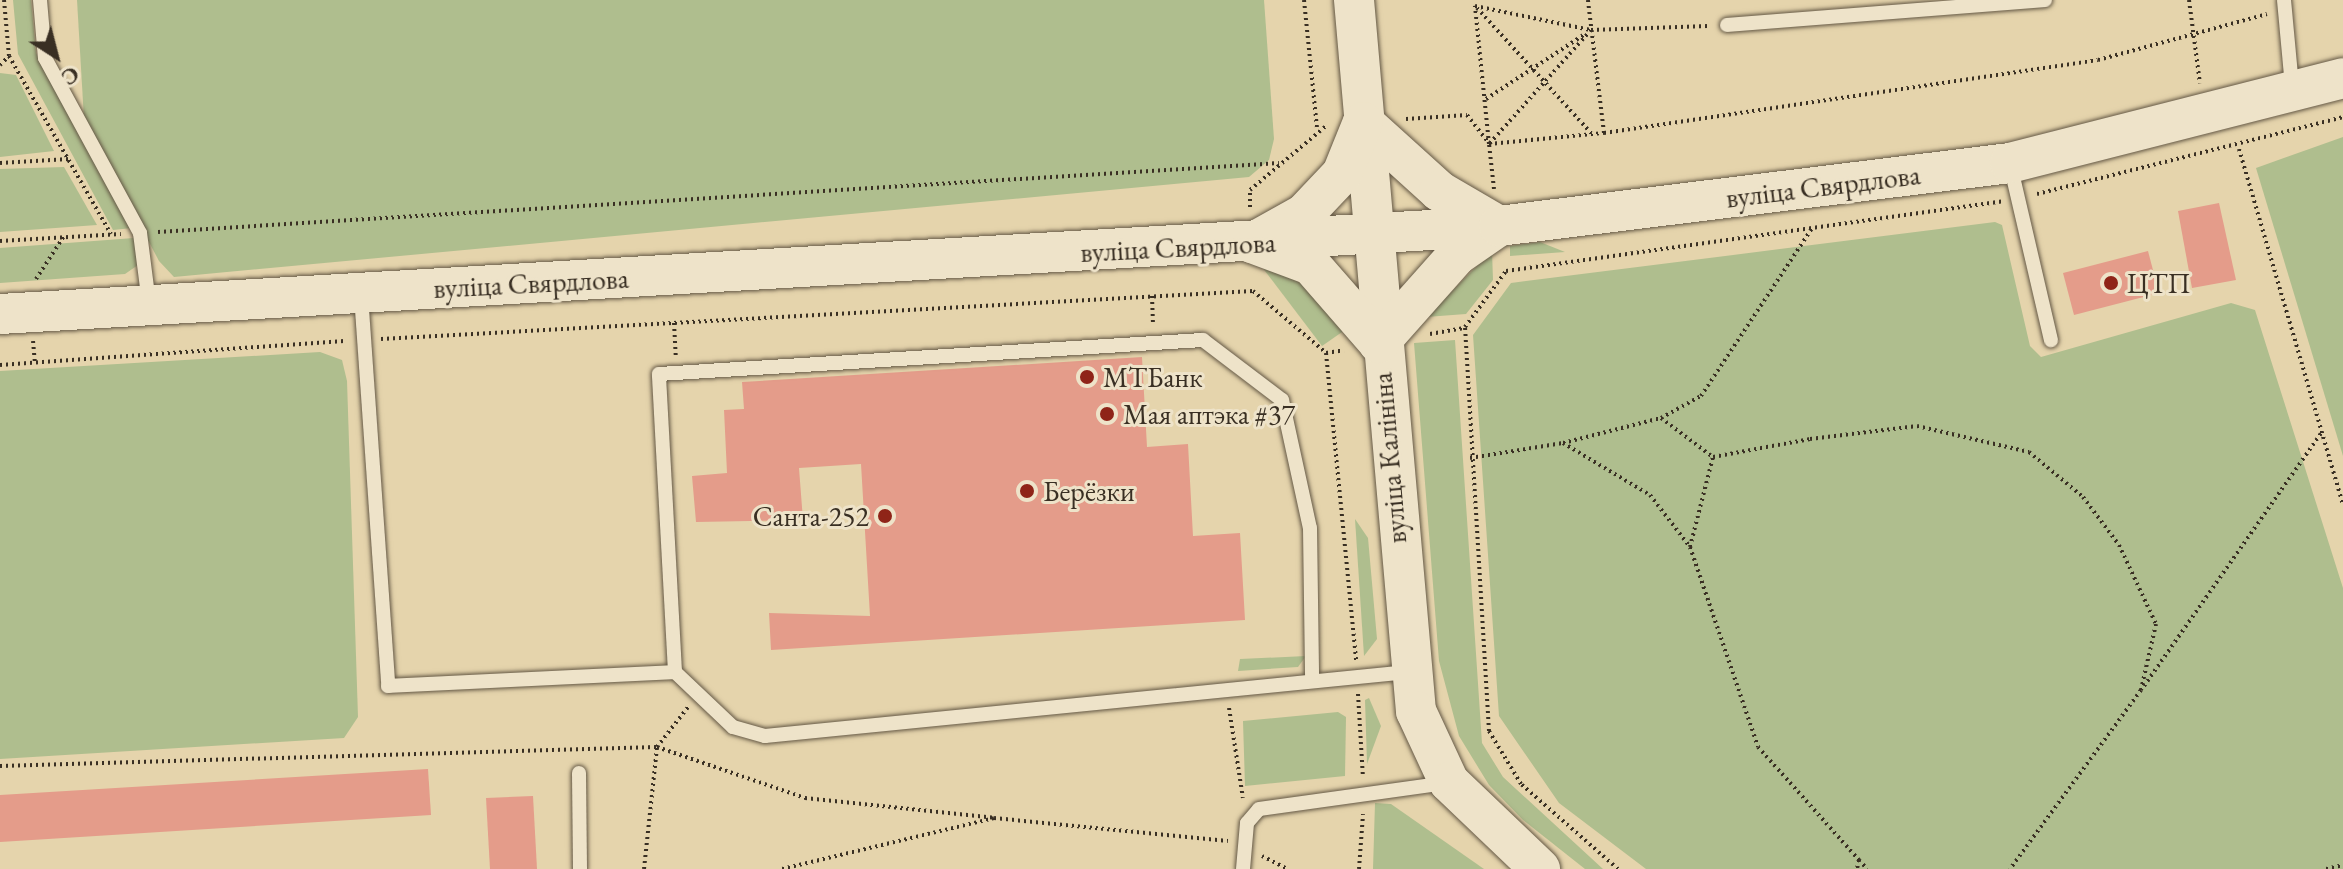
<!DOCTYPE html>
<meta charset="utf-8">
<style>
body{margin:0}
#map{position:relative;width:2343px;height:869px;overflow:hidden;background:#e5d4ac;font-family:"EB Garamond",serif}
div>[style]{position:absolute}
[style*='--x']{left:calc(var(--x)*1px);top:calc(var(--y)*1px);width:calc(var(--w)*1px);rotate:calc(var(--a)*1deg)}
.green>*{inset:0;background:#afbe8e}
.building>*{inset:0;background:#e49c8a}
.path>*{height:4px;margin-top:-2px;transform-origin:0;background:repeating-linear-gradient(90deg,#392f23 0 2px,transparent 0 6px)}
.roads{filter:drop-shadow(0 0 2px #645845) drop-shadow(0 0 2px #645845)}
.lane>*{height:14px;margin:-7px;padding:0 7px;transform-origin:7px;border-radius:7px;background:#eee3c9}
.secondary>*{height:40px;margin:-20px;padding:0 20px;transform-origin:20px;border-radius:20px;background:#eee3c9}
.dots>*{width:22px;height:22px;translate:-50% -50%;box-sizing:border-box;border:4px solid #eee3c9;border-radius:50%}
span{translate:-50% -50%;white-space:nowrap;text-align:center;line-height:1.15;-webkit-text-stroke:6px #eee3c9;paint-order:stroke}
.street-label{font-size:28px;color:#392f23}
.poi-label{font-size:28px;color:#392f23}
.left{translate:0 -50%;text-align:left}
.right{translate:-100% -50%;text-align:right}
.north{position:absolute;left:16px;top:16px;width:80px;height:80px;-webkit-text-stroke:6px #eee3c9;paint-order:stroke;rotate:144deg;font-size:22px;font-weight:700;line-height:32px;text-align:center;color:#392f23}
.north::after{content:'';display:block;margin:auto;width:28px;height:36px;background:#392f23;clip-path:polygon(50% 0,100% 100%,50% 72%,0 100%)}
</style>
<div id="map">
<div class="green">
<i style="clip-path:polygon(13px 0,31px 0,36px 53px,132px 228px,113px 230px,18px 54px)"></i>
<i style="clip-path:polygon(77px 0,1264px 0,1274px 139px,1269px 160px,1249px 177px,174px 277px,159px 261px,84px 119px)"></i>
<i style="clip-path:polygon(0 73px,16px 75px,54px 151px,0 157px)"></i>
<i style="clip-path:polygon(2343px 137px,2343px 456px,2256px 168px)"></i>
<i style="clip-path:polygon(64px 167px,97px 225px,0 232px,0 169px)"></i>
<i style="clip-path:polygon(1995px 222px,2002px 225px,2030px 346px,2041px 357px,2231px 303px,2255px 310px,2343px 588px,2343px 869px,1646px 869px,1559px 803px,1499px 716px,1473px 335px,1511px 283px)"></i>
<i style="clip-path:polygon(134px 238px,138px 265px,125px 274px,0 283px,0 248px)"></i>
<i style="clip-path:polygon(1540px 242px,1565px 252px,1510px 256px,1510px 246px)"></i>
<i style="clip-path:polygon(1492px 251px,1493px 280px,1466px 314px,1426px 317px)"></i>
<i style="clip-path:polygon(1262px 267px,1294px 268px,1345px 330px,1322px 346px)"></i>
<i style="clip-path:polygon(1455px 340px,1482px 743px,1503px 777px,1603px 869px,1585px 869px,1523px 820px,1489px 785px,1459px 736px,1439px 661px,1414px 343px)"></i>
<i style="clip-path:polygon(320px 352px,342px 360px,347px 381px,358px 717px,344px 738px,0 759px,0 371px)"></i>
<i style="clip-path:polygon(1355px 519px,1368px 538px,1377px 639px,1364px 656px)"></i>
<i style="clip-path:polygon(1306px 656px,1298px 667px,1238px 671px,1240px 659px)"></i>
<i style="clip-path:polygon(1369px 698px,1381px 726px,1367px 764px,1365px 700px)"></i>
<i style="clip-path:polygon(1338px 712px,1346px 717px,1345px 776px,1245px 786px,1243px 721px)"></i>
<i style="clip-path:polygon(1375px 803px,1391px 804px,1484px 869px,1373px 869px)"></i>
</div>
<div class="building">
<i style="clip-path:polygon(2219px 203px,2236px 280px,2192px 288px,2178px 211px)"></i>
<i style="clip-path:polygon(2148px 251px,2159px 293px,2074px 315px,2063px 273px)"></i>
<i style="clip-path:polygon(1142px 357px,1147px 447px,1188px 444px,1193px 536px,1240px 533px,1245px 620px,771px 650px,769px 613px,870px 616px,861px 464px,799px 468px,803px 520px,696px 522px,692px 476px,727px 473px,724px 410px,744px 409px,742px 382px)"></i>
<i style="clip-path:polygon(428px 769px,431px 815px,0 842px,0 795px)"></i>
<i style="clip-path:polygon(533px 796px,537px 869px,490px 869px,486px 798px)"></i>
</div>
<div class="path">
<i style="--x:4;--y:0;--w:56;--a:84.9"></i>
<i style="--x:9;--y:56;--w:205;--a:60.2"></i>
<i style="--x:1304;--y:0;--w:129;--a:84.2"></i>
<i style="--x:2189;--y:0;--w:84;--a:82.5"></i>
<i style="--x:1477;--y:8;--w:169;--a:47.6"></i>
<i style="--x:1591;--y:30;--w:153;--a:131.8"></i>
<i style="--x:1489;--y:144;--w:139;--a:-95.8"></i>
<i style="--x:1475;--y:6;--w:118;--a:11.7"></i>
<i style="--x:1591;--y:30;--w:117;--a:-2"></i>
<i style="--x:0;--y:65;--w:13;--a:-45"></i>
<i style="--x:1486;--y:99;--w:118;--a:-33.3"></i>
<i style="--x:1406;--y:119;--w:61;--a:-3.8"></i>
<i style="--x:1467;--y:115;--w:34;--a:52"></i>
<i style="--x:1604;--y:133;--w:499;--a:-8.4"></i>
<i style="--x:2098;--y:60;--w:175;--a:-15.2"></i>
<i style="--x:2239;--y:149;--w:370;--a:73.7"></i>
<i style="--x:0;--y:163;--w:69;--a:-3.3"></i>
<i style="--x:1494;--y:189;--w:45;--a:-96.3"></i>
<i style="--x:1489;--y:144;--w:116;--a:-5.5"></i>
<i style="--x:1604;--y:133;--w:134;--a:-96.9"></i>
<i style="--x:2037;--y:194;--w:316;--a:-14.1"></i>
<i style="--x:1250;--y:207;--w:17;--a:-90"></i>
<i style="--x:1250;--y:190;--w:99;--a:-40.1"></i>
<i style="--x:158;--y:232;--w:1123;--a:-3.52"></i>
<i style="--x:0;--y:241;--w:121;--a:-3.3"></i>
<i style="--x:36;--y:279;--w:51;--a:-56.9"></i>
<i style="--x:1152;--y:296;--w:30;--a:88"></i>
<i style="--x:674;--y:323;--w:33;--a:87"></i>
<i style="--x:1430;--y:334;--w:36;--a:-10"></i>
<i style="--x:381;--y:339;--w:873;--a:-3.15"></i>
<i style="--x:1253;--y:291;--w:96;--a:40.3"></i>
<i style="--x:1326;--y:353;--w:18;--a:-9"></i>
<i style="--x:33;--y:341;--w:22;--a:85"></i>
<i style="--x:1326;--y:353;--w:309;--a:84.4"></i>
<i style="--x:0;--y:365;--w:345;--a:-4"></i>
<i style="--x:1661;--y:418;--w:65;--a:36.9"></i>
<i style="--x:1563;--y:443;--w:101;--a:-14.3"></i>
<i style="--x:1661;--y:418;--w:46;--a:-28.8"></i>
<i style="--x:1701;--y:396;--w:203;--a:-56.5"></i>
<i style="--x:1470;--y:458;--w:94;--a:-9.2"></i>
<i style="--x:1563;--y:443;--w:101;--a:30.9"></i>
<i style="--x:1650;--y:495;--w:66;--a:52.4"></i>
<i style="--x:1690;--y:547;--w:211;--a:71.2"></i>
<i style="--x:1758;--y:747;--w:152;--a:48.2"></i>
<i style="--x:1859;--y:860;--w:9;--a:103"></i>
<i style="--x:1690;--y:547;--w:93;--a:-75.7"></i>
<i style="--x:1713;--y:457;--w:99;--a:-10.5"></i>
<i style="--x:1810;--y:439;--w:108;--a:-6.9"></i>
<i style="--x:1917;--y:426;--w:115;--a:13.1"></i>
<i style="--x:2029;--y:452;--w:70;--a:39.8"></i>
<i style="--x:2083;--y:497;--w:60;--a:53.1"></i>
<i style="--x:2119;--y:545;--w:87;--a:64.9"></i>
<i style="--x:2156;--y:624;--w:68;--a:102.8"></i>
<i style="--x:2141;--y:690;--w:222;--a:126.2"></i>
<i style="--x:2144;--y:686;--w:310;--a:-55"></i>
<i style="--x:1358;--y:694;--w:83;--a:86.6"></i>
<i style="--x:1229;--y:708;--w:91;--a:81.2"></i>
<i style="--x:0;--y:766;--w:657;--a:-1.66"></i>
<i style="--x:657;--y:747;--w:157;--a:19"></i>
<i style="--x:805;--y:798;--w:190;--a:6"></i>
<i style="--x:1262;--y:856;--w:28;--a:27"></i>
<i style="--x:1859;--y:860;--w:12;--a:48"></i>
<i style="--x:644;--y:869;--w:123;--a:-83.9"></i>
<i style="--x:657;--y:747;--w:51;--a:-52.2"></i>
<i style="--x:782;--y:869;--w:218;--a:-13.5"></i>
<i style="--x:994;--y:818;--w:235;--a:5.6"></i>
<i style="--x:1359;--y:869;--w:55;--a:-85.8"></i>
<i style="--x:1618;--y:869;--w:129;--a:-138.8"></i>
<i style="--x:1521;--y:784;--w:62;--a:-121.1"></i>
<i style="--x:1489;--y:731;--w:405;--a:-93.4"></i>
<i style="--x:1465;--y:327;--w:69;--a:-53.8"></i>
<i style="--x:1506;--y:271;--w:500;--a:-8"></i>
<i style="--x:2326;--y:869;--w:17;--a:-13"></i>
</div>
<div class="roads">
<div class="lane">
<i style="--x:40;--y:0;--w:58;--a:85.1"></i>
<i style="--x:45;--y:58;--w:199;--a:61.5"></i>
<i style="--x:140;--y:233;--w:71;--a:82.7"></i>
<i style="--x:2284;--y:0;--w:87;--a:84.7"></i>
<i style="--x:1727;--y:25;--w:319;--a:-4.5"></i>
<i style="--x:2010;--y:164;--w:181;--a:76.9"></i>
<i style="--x:361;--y:295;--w:392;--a:86"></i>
<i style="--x:388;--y:686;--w:287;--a:-2.8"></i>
<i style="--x:675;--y:672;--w:80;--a:43.5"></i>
<i style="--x:733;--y:727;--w:33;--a:16"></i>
<i style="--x:765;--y:736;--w:646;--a:-5.68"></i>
<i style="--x:675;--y:672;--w:298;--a:-93.1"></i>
<i style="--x:659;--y:374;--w:545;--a:-3.58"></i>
<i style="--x:1203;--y:340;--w:99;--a:37.2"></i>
<i style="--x:1282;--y:400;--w:131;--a:77.7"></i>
<i style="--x:1310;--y:528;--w:151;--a:89.2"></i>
<i style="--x:579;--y:773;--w:96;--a:89.4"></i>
<i style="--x:1243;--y:869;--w:46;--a:-85"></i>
<i style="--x:1247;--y:823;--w:18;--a:-49"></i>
<i style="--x:1259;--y:809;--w:190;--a:-7.9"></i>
</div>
<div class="secondary">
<i style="--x:1354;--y:0;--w:714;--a:85.02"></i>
<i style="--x:1416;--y:711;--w:78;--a:65.1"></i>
<i style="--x:1449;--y:782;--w:126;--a:43.7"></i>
<i style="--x:1363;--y:122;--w:103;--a:42.2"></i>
<i style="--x:1439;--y:191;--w:69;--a:30.3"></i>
<i style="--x:1499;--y:226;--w:51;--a:145.4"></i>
<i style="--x:1457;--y:255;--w:118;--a:131.6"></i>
<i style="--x:1379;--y:343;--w:103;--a:-131.1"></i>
<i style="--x:1311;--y:265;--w:63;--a:-159.6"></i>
<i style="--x:1252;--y:243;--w:60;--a:-29.1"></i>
<i style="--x:1304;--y:214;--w:55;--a:-46.5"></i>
<i style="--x:1342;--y:174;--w:56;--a:-68"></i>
<i style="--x:0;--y:314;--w:1502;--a:-3.36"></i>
<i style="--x:1499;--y:226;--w:515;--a:-7.03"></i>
<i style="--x:2010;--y:163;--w:344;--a:-14.3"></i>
</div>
</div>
<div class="dots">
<i style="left:2111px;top:283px;background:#8f2418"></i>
<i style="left:1087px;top:377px;background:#8f2418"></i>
<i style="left:1107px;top:414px;background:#8f2418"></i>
<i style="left:1027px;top:491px;background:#8f2418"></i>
<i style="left:885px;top:516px;background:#8f2418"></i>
</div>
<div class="street-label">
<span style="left:1823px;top:186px;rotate:-7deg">вуліца Свярдлова</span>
<span style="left:1178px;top:247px;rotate:-3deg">вуліца Свярдлова</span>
<span style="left:531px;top:283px;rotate:-3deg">вуліца Свярдлова</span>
<span style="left:1389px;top:458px;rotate:-95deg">вуліца Калініна</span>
</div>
<div class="poi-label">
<span class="left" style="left:2127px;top:283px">ЦТП</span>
<span class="left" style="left:1103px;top:377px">МТБанк</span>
<span class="left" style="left:1123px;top:414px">Мая аптэка #37</span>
<span class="left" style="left:1043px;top:491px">Берёзки</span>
<span class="right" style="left:869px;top:516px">Санта-252</span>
</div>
<div class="north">С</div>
</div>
